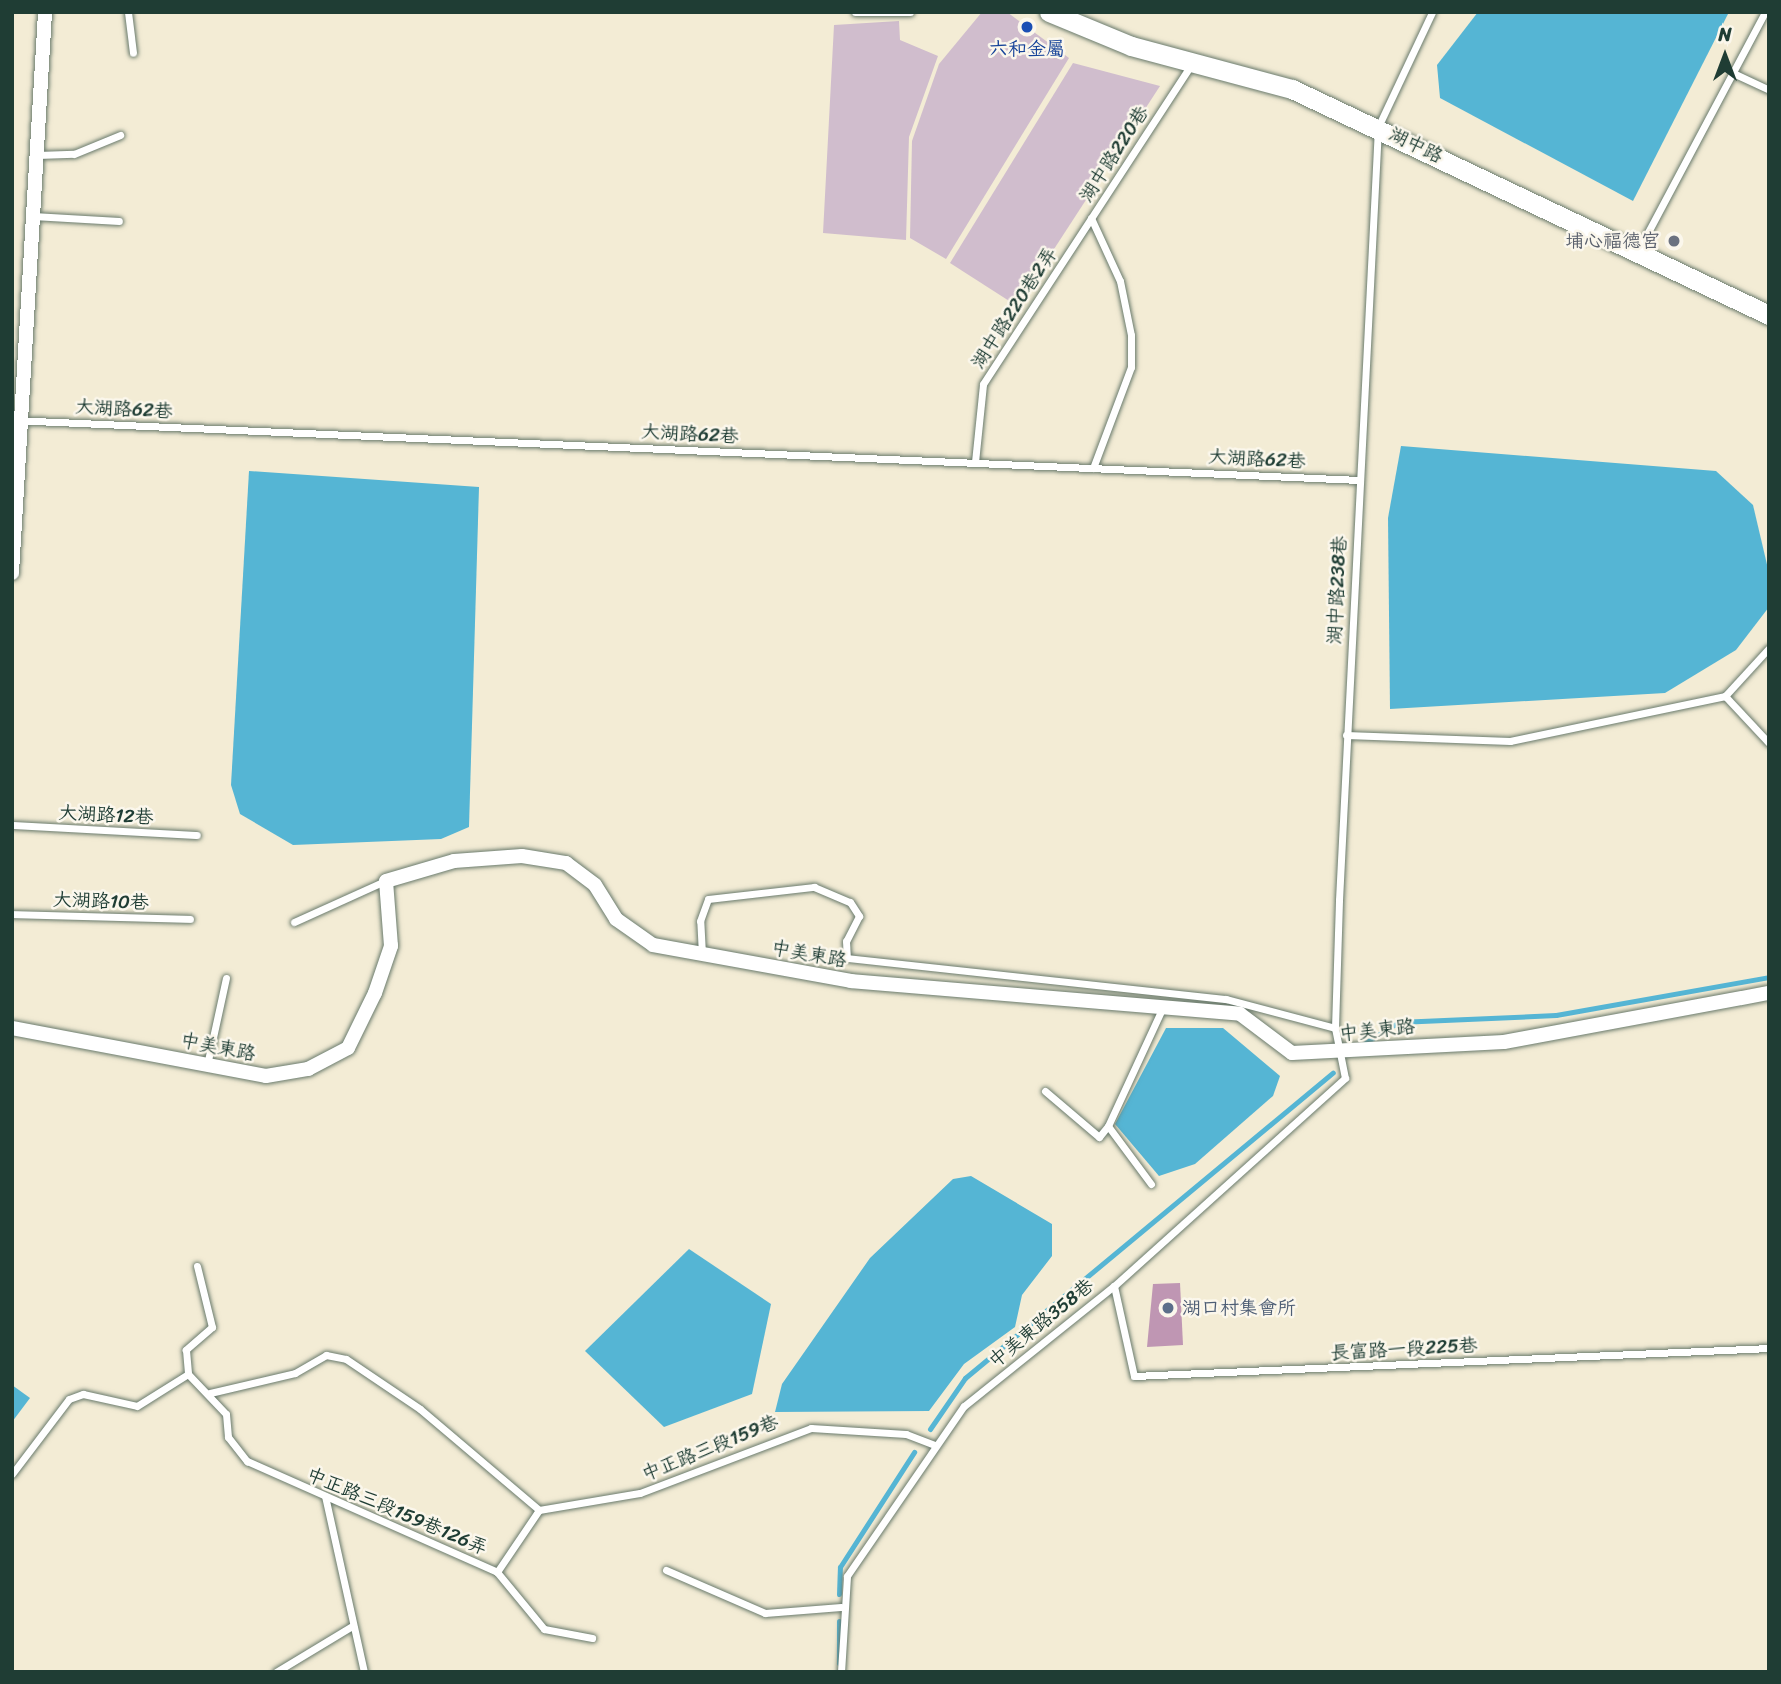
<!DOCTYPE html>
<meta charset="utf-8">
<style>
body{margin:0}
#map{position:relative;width:1781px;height:1684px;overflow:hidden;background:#f3ecd5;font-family:Sriracha,"LXGW WenKai TC",sans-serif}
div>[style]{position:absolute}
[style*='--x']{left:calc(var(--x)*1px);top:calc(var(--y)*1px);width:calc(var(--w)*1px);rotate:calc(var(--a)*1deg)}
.industrial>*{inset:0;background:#d0bdcd}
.water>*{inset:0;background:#55b5d4}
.stream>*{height:5px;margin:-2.5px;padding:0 2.5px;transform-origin:2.5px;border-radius:2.5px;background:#55b5d4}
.building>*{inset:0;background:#bf96b3}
.roads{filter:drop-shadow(0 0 2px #697a6c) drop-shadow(0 0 2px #697a6c)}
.lane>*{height:7px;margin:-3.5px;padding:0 3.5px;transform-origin:3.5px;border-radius:3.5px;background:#fff}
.street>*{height:14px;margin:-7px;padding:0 7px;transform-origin:7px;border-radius:7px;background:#fff}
.secondary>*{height:19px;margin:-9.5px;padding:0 9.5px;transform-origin:9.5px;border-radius:9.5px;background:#fff}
.dots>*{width:19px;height:19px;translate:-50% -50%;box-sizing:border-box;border:4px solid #fbf7ec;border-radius:50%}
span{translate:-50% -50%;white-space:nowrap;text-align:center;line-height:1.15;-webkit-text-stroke:5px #fbf7ec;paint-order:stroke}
.transit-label{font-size:19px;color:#164399}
.street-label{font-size:19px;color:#1f3d34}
.worship-label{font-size:19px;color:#5b616d}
.right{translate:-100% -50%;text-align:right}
.service-label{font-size:19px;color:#4e5e75}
.left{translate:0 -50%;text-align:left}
.frame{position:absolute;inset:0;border:14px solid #1f3d34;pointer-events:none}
.north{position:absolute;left:1690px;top:21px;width:70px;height:70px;-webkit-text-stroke:5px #fbf7ec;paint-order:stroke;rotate:0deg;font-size:19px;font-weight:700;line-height:28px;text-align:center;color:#1f3d34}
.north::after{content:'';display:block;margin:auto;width:24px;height:32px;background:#1f3d34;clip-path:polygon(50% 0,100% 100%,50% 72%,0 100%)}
</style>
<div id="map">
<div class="industrial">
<i style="clip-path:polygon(982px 12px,1007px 12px,1069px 58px,946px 259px,910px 238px,912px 141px,939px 64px)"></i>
<i style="clip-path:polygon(899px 21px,900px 40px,938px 56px,909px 137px,906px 240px,823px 233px,834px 25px)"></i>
<i style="clip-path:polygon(1073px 63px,1160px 86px,1017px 306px,950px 263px)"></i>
</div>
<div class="water">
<i style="clip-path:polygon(1478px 12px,1729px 12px,1633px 201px,1440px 98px,1437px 65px)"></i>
<i style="clip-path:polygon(1401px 446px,1716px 471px,1753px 505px,1769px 573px,1769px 607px,1736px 650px,1665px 693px,1390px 709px,1388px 518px)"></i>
<i style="clip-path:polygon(249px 471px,479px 487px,469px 827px,441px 839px,293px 845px,240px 814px,231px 785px)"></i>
<i style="clip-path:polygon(1166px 1028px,1223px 1028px,1280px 1076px,1273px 1096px,1195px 1164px,1159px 1176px,1115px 1124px)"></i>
<i style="clip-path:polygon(971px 1176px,1052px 1224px,1052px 1256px,1022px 1295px,1015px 1327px,964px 1364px,929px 1411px,775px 1412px,782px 1384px,870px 1258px,953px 1179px)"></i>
<i style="clip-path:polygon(689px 1249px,771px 1304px,752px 1394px,664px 1427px,585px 1351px)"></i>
<i style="clip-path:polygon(12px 1385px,30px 1398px,12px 1422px)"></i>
</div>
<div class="stream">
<i style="--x:1365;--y:1043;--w:39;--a:-32"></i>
<i style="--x:1398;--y:1022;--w:158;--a:-2.5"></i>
<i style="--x:1556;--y:1015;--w:216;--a:-10.1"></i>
<i style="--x:930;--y:1429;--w:62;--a:-55.5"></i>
<i style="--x:965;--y:1378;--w:478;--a:-39.7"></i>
<i style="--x:839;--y:1594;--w:27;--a:-88"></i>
<i style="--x:840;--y:1567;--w:137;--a:-57.2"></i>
<i style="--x:839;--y:1621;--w:42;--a:90"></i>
</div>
<div class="building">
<i style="clip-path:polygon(1180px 1283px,1183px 1345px,1147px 1347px,1153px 1284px)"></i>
</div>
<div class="roads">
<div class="lane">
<i style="--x:128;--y:12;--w:41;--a:83"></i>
<i style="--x:855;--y:12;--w:55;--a:0"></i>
<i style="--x:1733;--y:73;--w:40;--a:25"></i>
<i style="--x:37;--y:155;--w:37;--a:-2"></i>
<i style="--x:74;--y:154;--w:50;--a:-22.4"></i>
<i style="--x:33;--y:216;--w:86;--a:3.3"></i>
<i style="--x:1091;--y:218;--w:69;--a:65.3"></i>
<i style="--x:1120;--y:281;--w:55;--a:78.5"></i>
<i style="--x:1131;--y:335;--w:32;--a:90"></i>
<i style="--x:1131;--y:367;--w:108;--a:110.6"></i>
<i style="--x:1638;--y:251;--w:271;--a:-62"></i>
<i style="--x:12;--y:420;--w:1347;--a:2.55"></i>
<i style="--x:975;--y:462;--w:78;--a:-84.1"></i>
<i style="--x:983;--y:384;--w:382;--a:-56.9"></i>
<i style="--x:1725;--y:696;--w:64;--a:46.9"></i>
<i style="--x:1346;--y:735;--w:164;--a:2.1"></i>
<i style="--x:1510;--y:741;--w:220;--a:-11.8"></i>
<i style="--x:1725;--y:696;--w:65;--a:-47.5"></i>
<i style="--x:12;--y:825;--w:185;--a:3.1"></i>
<i style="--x:12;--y:914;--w:178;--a:1.6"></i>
<i style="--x:294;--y:922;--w:100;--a:-24.3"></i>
<i style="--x:702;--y:954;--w:33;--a:-93"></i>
<i style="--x:700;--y:921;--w:23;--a:-70"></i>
<i style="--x:708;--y:899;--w:107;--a:-6.5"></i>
<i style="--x:814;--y:887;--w:39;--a:23"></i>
<i style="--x:850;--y:902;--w:17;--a:57"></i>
<i style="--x:859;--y:916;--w:28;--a:117"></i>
<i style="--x:846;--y:941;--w:17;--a:87"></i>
<i style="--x:847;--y:958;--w:381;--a:6.2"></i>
<i style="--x:1226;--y:999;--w:113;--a:14.9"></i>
<i style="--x:207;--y:1065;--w:89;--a:-77.7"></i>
<i style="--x:1045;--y:1091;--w:71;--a:40.4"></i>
<i style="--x:1099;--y:1137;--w:14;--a:-51"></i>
<i style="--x:1151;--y:1184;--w:72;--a:-126.6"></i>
<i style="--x:1108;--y:1126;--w:131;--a:-65.2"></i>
<i style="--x:197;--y:1266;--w:63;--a:76.2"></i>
<i style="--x:212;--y:1327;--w:35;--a:139"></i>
<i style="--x:186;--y:1350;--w:24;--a:85"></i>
<i style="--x:188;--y:1374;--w:55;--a:46.5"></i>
<i style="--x:226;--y:1414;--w:23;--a:85"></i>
<i style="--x:228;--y:1437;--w:31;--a:52"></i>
<i style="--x:247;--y:1461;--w:274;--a:23.9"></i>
<i style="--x:497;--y:1572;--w:74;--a:50.5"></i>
<i style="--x:544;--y:1629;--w:49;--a:10.6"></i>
<i style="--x:1114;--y:1286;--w:92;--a:77.5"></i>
<i style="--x:1134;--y:1376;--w:636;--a:-2.52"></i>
<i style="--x:210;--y:1393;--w:87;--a:-13.2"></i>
<i style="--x:295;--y:1373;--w:36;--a:-30"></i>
<i style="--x:326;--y:1355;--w:20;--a:11"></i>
<i style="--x:346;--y:1359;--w:89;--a:34"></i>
<i style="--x:420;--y:1409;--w:156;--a:40.3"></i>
<i style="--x:539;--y:1510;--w:75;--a:124.1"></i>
<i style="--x:12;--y:1474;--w:94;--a:-52.8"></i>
<i style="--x:69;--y:1399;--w:15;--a:-20"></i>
<i style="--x:83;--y:1394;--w:55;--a:12.5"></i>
<i style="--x:137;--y:1406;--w:60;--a:-32.1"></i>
<i style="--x:325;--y:1496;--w:180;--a:77.5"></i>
<i style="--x:539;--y:1510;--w:102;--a:-9.6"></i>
<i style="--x:640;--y:1493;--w:183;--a:-20.8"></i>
<i style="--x:811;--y:1428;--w:95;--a:3.6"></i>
<i style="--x:906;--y:1434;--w:30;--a:21"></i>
<i style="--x:666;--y:1570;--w:108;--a:23.5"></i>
<i style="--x:765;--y:1613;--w:76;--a:-4.5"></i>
<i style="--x:276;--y:1672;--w:89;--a:-31.2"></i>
<i style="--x:841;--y:1672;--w:96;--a:-86.4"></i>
<i style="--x:847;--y:1576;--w:206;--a:-55.5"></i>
<i style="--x:964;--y:1406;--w:192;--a:-38.7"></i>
<i style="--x:1114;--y:1286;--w:311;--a:-42"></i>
<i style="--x:1345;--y:1078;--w:51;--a:-101.3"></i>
<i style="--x:1335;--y:1028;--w:128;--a:-88.2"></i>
<i style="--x:1339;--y:900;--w:774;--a:-87.11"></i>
<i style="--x:1378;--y:127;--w:127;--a:-64.8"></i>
</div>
<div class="street">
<i style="--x:12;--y:573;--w:562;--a:-86.63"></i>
<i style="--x:12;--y:1028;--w:258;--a:10.7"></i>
<i style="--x:266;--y:1076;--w:43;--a:-9.5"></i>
<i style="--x:308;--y:1069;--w:45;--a:-27.7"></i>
<i style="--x:348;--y:1048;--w:61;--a:-63.9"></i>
<i style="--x:375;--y:993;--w:50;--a:-71.2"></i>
<i style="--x:391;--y:946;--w:65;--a:-94.4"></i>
<i style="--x:386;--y:881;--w:71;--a:-16.4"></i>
<i style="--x:454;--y:861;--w:68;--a:-4.2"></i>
<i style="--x:522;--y:856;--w:45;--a:9"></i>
<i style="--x:566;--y:863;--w:36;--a:37"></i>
<i style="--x:595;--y:885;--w:40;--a:58"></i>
<i style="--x:616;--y:919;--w:45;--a:35.1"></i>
<i style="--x:653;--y:945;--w:201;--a:10.3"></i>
<i style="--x:851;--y:981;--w:390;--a:4.8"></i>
<i style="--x:1240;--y:1014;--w:65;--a:36.9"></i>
<i style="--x:1292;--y:1053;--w:212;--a:-3"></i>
<i style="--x:1504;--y:1042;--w:269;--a:-10.5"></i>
</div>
<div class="secondary">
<i style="--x:1049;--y:12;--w:89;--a:22.5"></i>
<i style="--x:1131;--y:46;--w:167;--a:15"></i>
<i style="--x:1292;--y:89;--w:528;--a:25.35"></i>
</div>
</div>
<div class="dots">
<i style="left:1027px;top:27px;background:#1a4fb4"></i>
<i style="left:1674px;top:241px;background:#6b7280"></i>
<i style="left:1168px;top:1308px;background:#5c6f8a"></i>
</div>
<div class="transit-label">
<span style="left:1027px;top:49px">六和金屬</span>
</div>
<div class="street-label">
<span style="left:1416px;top:145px;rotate:26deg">湖中路</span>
<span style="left:1114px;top:154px;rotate:-57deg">湖中路220巷</span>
<span style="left:1014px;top:308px;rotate:-57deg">湖中路220巷2弄</span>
<span style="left:124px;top:409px;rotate:3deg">大湖路62巷</span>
<span style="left:690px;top:434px;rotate:3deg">大湖路62巷</span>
<span style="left:1257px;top:459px;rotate:3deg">大湖路62巷</span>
<span style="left:1337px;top:590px;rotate:-87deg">湖中路238巷</span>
<span style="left:106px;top:815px;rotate:3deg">大湖路12巷</span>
<span style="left:101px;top:901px;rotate:2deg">大湖路10巷</span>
<span style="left:809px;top:954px;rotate:10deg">中美東路</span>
<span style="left:1377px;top:1030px;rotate:-6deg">中美東路</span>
<span style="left:218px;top:1047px;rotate:11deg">中美東路</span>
<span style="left:1041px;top:1323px;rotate:-39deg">中美東路358巷</span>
<span style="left:1404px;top:1349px;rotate:-3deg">長富路一段225巷</span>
<span style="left:710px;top:1448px;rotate:-22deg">中正路三段159巷</span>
<span style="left:397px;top:1511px;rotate:23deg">中正路三段159巷126弄</span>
</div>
<div class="worship-label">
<span class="right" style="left:1660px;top:241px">埔心福德宮</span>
</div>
<div class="service-label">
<span class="left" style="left:1182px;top:1308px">湖口村集會所</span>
</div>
<div class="frame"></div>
<div class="north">N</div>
</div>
